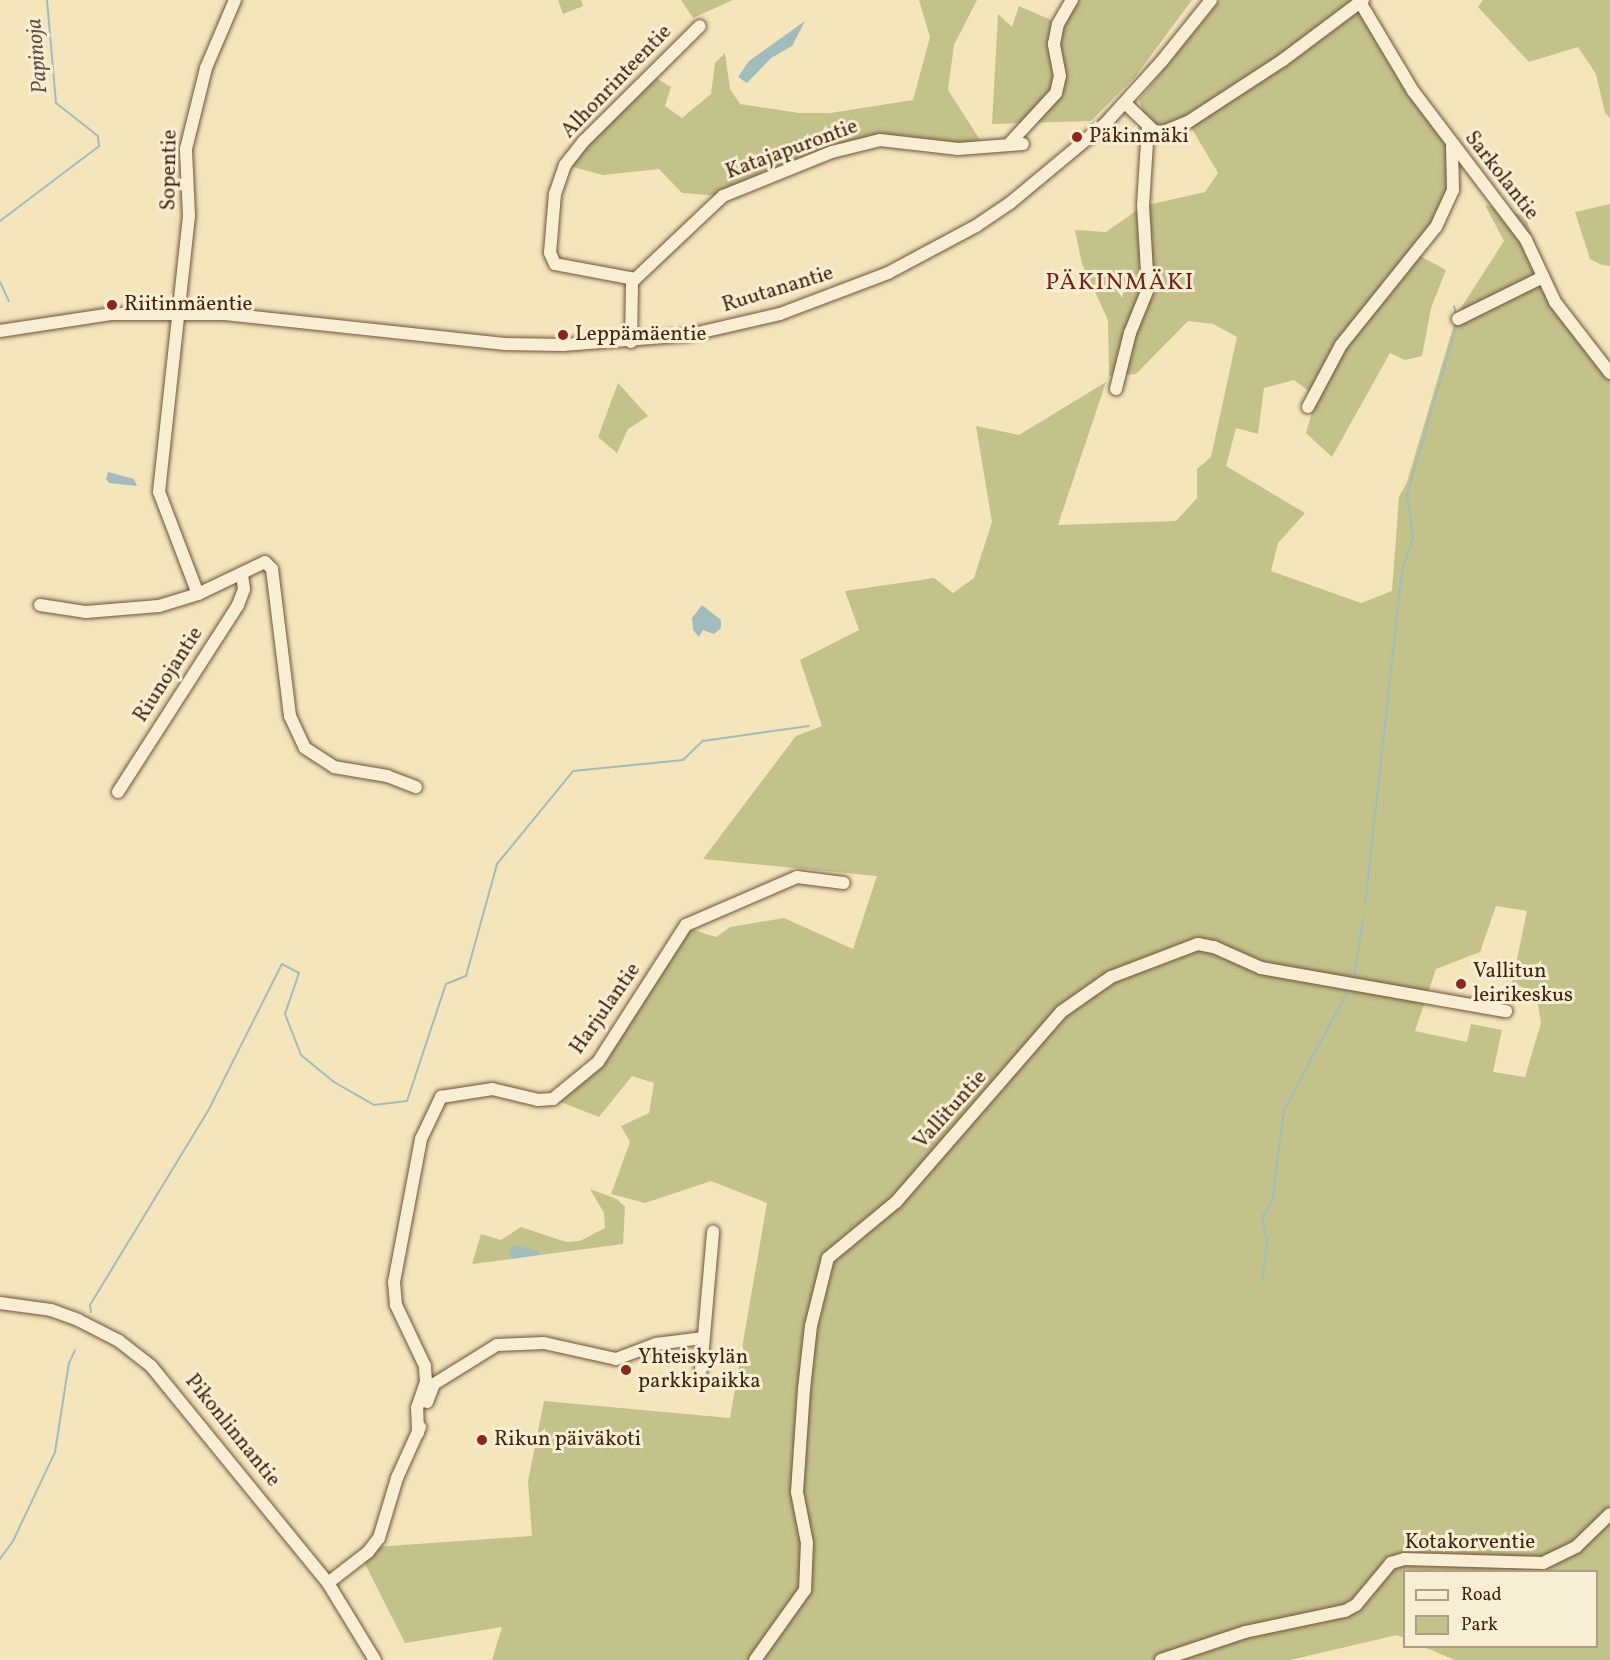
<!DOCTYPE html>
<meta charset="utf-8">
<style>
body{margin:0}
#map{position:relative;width:1610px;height:1660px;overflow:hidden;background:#f4e5bb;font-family:Vollkorn,serif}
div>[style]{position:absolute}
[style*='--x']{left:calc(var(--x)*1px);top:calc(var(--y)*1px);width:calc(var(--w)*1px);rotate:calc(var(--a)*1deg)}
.green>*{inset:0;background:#c4c28b}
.water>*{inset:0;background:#a1bcbc}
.stream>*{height:2px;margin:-1px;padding:0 1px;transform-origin:1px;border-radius:1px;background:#a1bcbc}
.roads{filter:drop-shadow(0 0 2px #70543a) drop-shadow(0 0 2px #70543a)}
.minor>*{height:12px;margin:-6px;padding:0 6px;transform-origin:6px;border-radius:6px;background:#f8eed3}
.dots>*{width:16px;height:16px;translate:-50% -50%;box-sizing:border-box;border:3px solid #f8eed3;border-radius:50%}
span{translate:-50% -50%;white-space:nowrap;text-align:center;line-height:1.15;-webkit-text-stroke:6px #f8eed3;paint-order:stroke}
.street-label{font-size:21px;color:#44240f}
.poi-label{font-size:21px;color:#44240f}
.left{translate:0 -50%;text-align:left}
.water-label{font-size:22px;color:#605243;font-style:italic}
.quarter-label{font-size:24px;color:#7a1f14;letter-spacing:1.5px}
.legend{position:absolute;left:1403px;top:1570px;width:195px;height:78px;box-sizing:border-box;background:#f8eed3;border:2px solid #b09d85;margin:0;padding:8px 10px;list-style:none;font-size:18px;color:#44240f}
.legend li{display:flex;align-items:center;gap:12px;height:30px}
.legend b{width:30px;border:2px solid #b09d85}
</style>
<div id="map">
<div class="green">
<i style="clip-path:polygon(558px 0,581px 0,583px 6px,563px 14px)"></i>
<i style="clip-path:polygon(681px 0,733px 0,693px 18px)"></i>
<i style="clip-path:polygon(919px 0,977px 0,954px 45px,948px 90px,984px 146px,880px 140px,723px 196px,682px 193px,659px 169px,603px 175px,565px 165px,654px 77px,671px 87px,665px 106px,682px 118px,711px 94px,715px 63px,725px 53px,730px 89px,740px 104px,799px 113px,830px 113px,913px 100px,930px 37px)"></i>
<i style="clip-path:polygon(1072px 0,1192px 0,1135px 77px,1091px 121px,992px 124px,998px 14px,1012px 27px,1019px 6px,1058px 23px)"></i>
<i style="clip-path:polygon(evenodd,1220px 0,1363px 0,1452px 145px,1453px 190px,1416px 254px,1446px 270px,1431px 308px,1422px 356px,1405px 360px,1390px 353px,1332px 457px,1306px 433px,1316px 397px,1294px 380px,1264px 388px,1258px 434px,1236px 428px,1226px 466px,1305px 513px,1278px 543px,1271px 571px,1361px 603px,1392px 591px,1399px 497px,1407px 482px,1457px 314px,1504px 241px,1485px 205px,1525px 216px,1553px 293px,1610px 372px,1610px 1660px,1455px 1660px,1424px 1647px,1596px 1646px,1596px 1572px,1404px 1572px,1404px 1638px,1397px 1635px,1290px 1660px,492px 1660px,502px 1627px,405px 1643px,362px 1558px,374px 1547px,532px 1536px,528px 1481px,544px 1401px,730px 1418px,767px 1203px,711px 1181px,645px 1203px,611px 1194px,630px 1142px,621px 1126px,649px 1113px,654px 1083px,632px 1076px,599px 1117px,553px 1099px,592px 1068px,684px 927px,716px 937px,730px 927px,784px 918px,853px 949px,877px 876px,703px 859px,796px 736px,822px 726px,800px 660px,859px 630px,845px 591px,934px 578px,953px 593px,974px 578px,992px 522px,976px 426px,1019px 435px,1106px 382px,1058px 525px,1176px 521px,1197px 498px,1197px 469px,1211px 457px,1237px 337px,1213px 324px,1188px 321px,1136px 374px,1109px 376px,1108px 320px,1082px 264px,1075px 230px,1106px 232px,1143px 206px,1205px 192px,1218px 173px,1188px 122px,1163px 132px,1148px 126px,1139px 100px,1220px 0,1496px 906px,1527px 911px,1512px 983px,1536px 993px,1541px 1023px,1525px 1077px,1493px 1072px,1502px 1030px,1471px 1024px,1467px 1042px,1415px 1031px,1436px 969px,1480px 952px,1496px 906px)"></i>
<i style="clip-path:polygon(1483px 0,1610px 0,1610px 118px,1605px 113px,1596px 74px,1578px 47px,1529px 62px,1478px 7px)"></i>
<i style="clip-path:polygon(1610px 204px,1610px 266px,1602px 265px,1590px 259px,1575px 212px)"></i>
<i style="clip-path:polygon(618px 383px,648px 416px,628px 429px,617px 453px,598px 437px)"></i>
<i style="clip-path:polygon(590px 1189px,617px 1199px,625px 1207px,623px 1244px,540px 1255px,525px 1248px,512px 1259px,472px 1264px,481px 1234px,501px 1240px,521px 1227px,566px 1242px,580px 1241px,605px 1228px,604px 1213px)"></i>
</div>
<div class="water">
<i style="clip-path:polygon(805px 21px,792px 46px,771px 58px,747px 83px,738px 77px,749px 61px)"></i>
<i style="clip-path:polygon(108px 472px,134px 479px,137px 486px,109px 483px,106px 479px)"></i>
<i style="clip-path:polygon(702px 605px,721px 620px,721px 628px,714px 634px,703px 630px,699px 637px,693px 630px,692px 618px)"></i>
<i style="clip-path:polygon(516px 1245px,540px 1252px,540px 1255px,512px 1259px,509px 1250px)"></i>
</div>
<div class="stream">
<i style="--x:0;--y:221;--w:124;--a:-37.1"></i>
<i style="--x:99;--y:146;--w:10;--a:-96"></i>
<i style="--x:98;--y:136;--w:53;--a:-141.8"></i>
<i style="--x:56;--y:103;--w:103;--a:-95"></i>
<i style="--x:0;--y:282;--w:21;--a:65"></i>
<i style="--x:1454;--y:306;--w:8;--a:76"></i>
<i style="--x:1365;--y:905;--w:336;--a:-83.7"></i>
<i style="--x:1402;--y:571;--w:35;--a:-72"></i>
<i style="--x:1413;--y:538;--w:43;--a:-97.9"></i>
<i style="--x:1407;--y:495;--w:179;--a:-73.8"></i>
<i style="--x:1354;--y:979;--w:63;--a:-81.7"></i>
<i style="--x:1262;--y:1281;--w:40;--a:-82.9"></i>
<i style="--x:1267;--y:1241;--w:25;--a:-102"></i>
<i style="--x:1262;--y:1217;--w:18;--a:-56"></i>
<i style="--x:1272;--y:1202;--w:93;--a:-82.6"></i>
<i style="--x:1284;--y:1110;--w:140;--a:-61.8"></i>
<i style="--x:91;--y:1312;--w:7;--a:-98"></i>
<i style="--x:90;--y:1305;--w:229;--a:-58.7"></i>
<i style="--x:209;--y:1109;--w:162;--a:-63.3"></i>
<i style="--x:282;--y:964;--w:19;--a:28"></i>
<i style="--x:299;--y:973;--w:43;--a:108.9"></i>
<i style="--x:285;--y:1014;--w:44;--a:68.7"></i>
<i style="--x:301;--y:1055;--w:43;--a:39.3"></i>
<i style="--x:334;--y:1082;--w:46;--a:29.9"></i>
<i style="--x:374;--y:1105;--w:33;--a:-7"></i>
<i style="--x:407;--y:1101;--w:123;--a:-71.6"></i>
<i style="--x:446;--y:984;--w:22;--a:-22"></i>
<i style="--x:466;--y:976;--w:116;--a:-74.5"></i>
<i style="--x:497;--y:864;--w:120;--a:-50.7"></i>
<i style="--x:573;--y:771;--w:111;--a:-5.7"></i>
<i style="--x:683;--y:760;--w:28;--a:-44"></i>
<i style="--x:703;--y:741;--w:107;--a:-8.1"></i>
<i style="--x:0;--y:1559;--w:22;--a:-54"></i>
<i style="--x:13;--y:1541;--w:98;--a:-64.7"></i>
<i style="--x:55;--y:1452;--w:90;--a:-81.1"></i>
<i style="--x:69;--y:1363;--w:14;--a:-65"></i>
</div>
<div class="roads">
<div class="minor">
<i style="--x:1360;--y:2;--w:104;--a:59.2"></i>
<i style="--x:1413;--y:91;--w:187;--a:52.8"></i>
<i style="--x:1526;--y:240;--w:68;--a:64.9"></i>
<i style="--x:1555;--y:302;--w:90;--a:52.2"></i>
<i style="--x:1125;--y:103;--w:40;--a:44"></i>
<i style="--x:1154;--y:131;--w:9;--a:6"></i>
<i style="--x:1163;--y:132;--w:27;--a:-22"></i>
<i style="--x:1188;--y:122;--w:113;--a:-33.1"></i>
<i style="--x:1283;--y:60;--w:100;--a:-36.9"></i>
<i style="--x:1008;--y:145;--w:71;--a:-47.3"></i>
<i style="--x:1056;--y:93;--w:17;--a:-77"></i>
<i style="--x:1060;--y:76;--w:33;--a:-101"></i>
<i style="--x:1054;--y:44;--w:20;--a:-79"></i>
<i style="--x:1058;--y:24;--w:28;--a:-60"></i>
<i style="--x:635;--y:279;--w:81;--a:-169.4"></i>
<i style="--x:555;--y:264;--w:12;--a:-114"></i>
<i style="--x:550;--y:253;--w:59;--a:-85.2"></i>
<i style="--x:555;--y:194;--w:31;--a:-71"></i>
<i style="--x:565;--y:165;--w:31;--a:-52"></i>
<i style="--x:584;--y:141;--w:163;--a:-44.8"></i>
<i style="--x:1458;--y:319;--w:95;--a:-26.3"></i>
<i style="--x:0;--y:331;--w:112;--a:-8.7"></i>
<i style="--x:111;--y:314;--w:114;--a:0"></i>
<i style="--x:225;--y:314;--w:282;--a:6.1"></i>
<i style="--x:505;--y:344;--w:58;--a:1"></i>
<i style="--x:563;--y:345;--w:126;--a:-4.5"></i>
<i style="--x:689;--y:335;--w:93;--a:-13"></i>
<i style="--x:780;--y:314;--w:116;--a:-20.8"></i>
<i style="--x:888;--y:273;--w:100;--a:-28.1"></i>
<i style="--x:976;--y:226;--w:41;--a:-34.1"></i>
<i style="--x:1010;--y:203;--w:122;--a:-39.7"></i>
<i style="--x:1104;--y:125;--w:86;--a:-47.8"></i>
<i style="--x:1162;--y:61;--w:78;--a:-51.2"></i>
<i style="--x:631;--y:342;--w:60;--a:-89"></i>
<i style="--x:632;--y:282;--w:125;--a:-43.4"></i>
<i style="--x:723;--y:196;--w:118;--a:-22"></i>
<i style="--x:832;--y:152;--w:49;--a:-14"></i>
<i style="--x:880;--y:140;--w:79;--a:6.6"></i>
<i style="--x:958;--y:149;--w:65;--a:-4.4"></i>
<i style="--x:1116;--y:389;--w:58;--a:-76"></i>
<i style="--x:1130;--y:333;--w:48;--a:-67.8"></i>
<i style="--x:1148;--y:289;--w:83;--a:-93.4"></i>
<i style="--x:1143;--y:206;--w:80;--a:-86.4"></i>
<i style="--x:1308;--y:407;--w:70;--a:-62"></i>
<i style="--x:1341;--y:345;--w:151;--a:-51.2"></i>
<i style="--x:1436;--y:227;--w:41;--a:-65.3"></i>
<i style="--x:1453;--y:190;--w:44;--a:-91.3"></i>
<i style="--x:198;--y:594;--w:109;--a:-110.9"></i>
<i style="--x:159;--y:492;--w:278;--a:-83.8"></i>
<i style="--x:189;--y:216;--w:67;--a:-92.6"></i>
<i style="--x:186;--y:149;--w:83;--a:-76.1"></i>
<i style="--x:206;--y:68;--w:74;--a:-66.9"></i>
<i style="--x:40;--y:605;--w:47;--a:8.7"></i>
<i style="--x:86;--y:612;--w:73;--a:-4.7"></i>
<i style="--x:159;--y:606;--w:41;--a:-17.1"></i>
<i style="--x:198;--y:594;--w:74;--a:-25.5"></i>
<i style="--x:265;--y:562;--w:10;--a:45"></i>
<i style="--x:272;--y:569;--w:148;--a:83"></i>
<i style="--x:290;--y:716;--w:35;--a:65"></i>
<i style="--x:305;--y:748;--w:35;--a:33"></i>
<i style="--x:334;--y:767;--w:54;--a:9.6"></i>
<i style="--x:387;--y:776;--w:31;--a:21"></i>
<i style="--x:118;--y:792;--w:222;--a:-57.3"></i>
<i style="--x:238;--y:605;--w:17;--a:-69"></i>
<i style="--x:244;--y:589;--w:14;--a:-98"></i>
<i style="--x:0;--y:1303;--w:51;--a:7.8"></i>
<i style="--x:51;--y:1310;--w:29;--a:20"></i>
<i style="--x:78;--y:1320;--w:46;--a:27.1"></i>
<i style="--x:119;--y:1341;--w:41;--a:38"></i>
<i style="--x:151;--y:1366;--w:280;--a:50.8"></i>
<i style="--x:328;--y:1583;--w:90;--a:58.6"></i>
<i style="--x:701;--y:1370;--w:139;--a:-85"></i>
<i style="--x:427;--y:1402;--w:19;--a:-69"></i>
<i style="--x:434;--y:1384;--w:74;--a:-31.8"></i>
<i style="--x:497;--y:1345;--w:47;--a:-2.4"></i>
<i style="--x:544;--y:1343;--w:74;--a:12.5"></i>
<i style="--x:616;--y:1359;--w:43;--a:-20.6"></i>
<i style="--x:656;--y:1344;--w:46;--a:-7.4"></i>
<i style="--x:418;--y:1433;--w:25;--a:-92"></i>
<i style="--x:417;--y:1408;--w:28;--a:-71"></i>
<i style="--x:426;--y:1382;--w:16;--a:-94"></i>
<i style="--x:425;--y:1366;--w:68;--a:-115.4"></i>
<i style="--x:396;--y:1305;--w:23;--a:-95"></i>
<i style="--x:394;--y:1282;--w:146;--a:-79.3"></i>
<i style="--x:421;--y:1139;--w:47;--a:-64.5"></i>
<i style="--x:441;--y:1097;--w:52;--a:-8.9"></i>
<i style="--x:492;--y:1089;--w:47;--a:13.4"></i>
<i style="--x:538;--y:1100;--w:15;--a:-4"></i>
<i style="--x:553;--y:1099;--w:58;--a:-39.4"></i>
<i style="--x:598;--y:1062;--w:163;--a:-57.3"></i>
<i style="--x:686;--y:925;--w:121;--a:-23.4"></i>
<i style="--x:797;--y:877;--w:47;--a:7.3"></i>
<i style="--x:328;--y:1583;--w:51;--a:-37.8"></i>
<i style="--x:368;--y:1552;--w:18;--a:-52"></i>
<i style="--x:379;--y:1538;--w:63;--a:-73.3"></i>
<i style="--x:397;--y:1478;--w:56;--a:-65.7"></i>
<i style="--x:755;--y:1660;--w:86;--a:-54.5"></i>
<i style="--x:805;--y:1590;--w:47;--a:-87.6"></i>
<i style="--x:807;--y:1543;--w:52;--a:-101.1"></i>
<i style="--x:797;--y:1492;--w:103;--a:-86.1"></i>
<i style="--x:804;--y:1389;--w:63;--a:-83.7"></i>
<i style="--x:811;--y:1326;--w:70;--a:-76"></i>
<i style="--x:828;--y:1258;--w:88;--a:-39.5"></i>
<i style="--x:896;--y:1202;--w:252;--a:-49"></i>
<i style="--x:1061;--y:1012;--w:61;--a:-35"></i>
<i style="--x:1111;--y:977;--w:93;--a:-20.8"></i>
<i style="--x:1198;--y:944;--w:16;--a:11"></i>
<i style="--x:1214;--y:947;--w:51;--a:24.1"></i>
<i style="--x:1261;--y:968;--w:249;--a:10"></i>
<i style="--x:1161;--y:1660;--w:89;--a:-18.4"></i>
<i style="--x:1245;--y:1632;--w:102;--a:-11.9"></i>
<i style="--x:1345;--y:1611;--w:13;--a:-29"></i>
<i style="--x:1356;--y:1605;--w:55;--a:-50.2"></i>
<i style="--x:1391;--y:1563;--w:14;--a:-17"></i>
<i style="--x:1404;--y:1559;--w:139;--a:1.6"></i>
<i style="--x:1543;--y:1563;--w:37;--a:-26"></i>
<i style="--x:1576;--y:1547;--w:47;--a:-44.1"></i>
</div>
</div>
<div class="dots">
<i style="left:1077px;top:137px;background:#8f2418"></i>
<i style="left:112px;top:305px;background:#8f2418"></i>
<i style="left:563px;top:335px;background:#8f2418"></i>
<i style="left:1461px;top:984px;background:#8f2418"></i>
<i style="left:626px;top:1370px;background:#8f2418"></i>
<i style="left:482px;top:1440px;background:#8f2418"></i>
</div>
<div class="street-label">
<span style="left:617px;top:82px;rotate:-46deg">Alhonrinteentie</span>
<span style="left:792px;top:150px;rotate:-20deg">Katajapurontie</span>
<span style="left:170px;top:170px;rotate:-89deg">Sopentie</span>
<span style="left:1501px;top:176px;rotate:52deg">Sarkolantie</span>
<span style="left:778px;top:290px;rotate:-17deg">Ruutanantie</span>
<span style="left:169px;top:675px;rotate:-57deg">Riunojantie</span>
<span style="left:606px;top:1009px;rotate:-55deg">Harjulantie</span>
<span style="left:951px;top:1110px;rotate:-48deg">Vallituntie</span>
<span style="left:232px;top:1431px;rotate:51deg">Pikonlinnantie</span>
<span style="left:1470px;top:1543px">Kotakorventie</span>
</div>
<div class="poi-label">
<span class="left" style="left:1089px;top:137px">Päkinmäki</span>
<span class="left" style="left:124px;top:305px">Riitinmäentie</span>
<span class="left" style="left:575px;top:335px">Leppämäentie</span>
<span class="left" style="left:1473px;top:984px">Vallitun<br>leirikeskus</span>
<span class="left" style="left:638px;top:1370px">Yhteiskylän<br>parkkipaikka</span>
<span class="left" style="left:494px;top:1440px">Rikun päiväkoti</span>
</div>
<div class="water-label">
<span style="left:38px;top:56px;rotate:-95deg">Papinoja</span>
</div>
<div class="quarter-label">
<span style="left:1120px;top:284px">PÄKINMÄKI</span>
</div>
<ul class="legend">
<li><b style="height:8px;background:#f8eed3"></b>Road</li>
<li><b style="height:16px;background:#c4c28b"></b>Park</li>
</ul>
</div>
